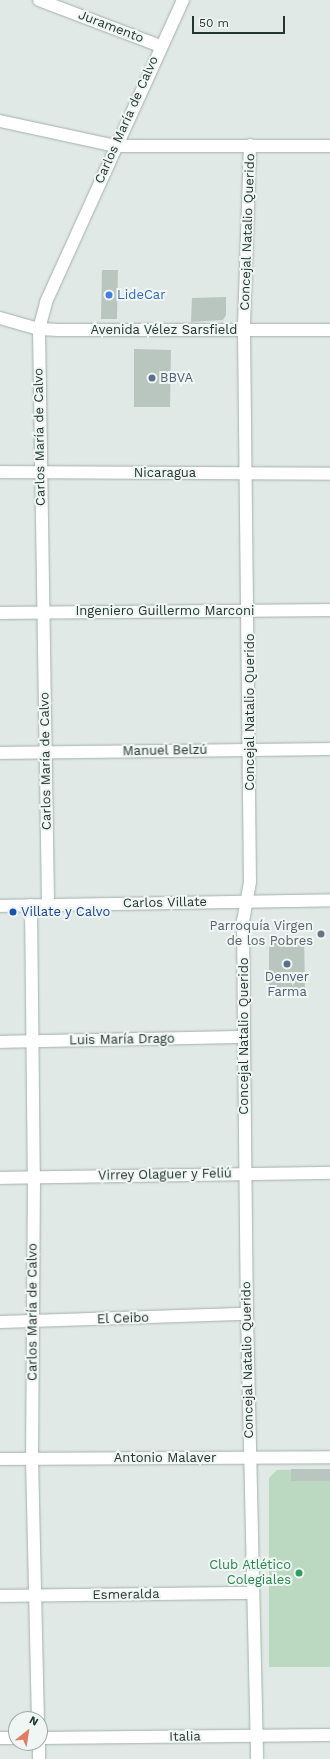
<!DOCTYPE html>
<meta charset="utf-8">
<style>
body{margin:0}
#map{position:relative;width:330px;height:1759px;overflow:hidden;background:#e0e9e5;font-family:"Work Sans",sans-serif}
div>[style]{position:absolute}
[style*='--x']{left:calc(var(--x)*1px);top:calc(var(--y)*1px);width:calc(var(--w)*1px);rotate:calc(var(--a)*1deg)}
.green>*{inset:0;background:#bbd8c1}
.building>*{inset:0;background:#b9c6c0}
.roads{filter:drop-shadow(0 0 1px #a4b0ab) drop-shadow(0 0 1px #a4b0ab)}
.minor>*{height:12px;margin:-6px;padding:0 6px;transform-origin:6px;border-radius:6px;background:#fff}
.tertiary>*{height:12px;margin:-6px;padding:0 6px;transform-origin:6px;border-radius:6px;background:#fff}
.secondary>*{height:12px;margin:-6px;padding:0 6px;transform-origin:6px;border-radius:6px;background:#fff}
.dots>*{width:11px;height:11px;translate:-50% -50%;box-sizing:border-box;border:2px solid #f0f6f3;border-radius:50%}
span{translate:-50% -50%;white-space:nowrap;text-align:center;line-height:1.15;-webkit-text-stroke:4px #f0f6f3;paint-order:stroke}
.street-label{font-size:13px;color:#233731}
.shop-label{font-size:13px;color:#366cbe}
.left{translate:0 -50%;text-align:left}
.service-label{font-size:13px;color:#4e5e75}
.transit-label{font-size:13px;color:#164399}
.worship-label{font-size:13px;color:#5b616d}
.right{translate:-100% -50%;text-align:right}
.leisure-label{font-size:13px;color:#27864d}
.north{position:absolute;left:8px;top:1711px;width:40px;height:40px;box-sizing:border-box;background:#f0f6f3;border:1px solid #9eaaa5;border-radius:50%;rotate:30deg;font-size:11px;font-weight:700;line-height:16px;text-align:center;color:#233731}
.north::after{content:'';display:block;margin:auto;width:14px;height:18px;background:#e27c65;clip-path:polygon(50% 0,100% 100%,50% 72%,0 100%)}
.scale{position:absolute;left:192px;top:16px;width:93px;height:18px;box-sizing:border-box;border:2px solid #233731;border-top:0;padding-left:5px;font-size:12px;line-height:14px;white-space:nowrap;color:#233731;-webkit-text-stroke:3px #f0f6f3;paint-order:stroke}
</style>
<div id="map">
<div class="green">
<i style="clip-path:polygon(330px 1469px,330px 1667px,269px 1667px,269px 1478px,277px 1470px)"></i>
</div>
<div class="building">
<i style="clip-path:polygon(102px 270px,118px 270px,117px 319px,101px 319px)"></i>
<i style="clip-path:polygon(226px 297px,226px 315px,223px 320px,191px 322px,192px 298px)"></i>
<i style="clip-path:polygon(134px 349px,171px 350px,170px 407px,134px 407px)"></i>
<i style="clip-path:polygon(269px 937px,304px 937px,305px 990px,269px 991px)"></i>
<i style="clip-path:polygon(291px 1469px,330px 1469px,330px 1481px,291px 1481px)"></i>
</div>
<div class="roads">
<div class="minor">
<i style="--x:39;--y:0;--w:129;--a:20.8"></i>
<i style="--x:0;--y:121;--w:119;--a:12.2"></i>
<i style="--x:116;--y:146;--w:214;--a:0"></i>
<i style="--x:250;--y:145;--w:185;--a:91.9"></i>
<i style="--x:244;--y:330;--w:552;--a:89.38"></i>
<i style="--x:250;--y:882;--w:39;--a:100"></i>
<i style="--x:243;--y:920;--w:117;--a:89.5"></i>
<i style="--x:244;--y:1037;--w:277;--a:89.4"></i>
<i style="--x:247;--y:1314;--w:445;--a:88.7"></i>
<i style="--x:39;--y:329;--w:576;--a:89.1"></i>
<i style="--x:0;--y:472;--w:330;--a:0.3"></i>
<i style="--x:0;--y:613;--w:330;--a:-0.5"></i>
<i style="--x:0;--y:753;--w:330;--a:-0.7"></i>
<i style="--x:31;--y:905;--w:272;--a:89.4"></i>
<i style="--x:34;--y:1177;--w:281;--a:90.4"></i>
<i style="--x:32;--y:1458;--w:261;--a:88.7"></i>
<i style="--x:0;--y:1042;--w:244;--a:-1.2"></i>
<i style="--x:0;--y:1178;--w:330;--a:-0.9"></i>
<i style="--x:0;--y:1322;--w:247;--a:-1.9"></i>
<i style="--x:0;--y:1459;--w:330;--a:-0.3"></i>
<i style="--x:0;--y:1596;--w:252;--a:-0.7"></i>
<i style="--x:0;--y:1738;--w:16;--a:0"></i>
<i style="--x:40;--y:1738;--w:290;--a:-0.6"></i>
<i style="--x:39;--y:1743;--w:16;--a:90"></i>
</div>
<div class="tertiary">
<i style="--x:39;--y:329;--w:28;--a:-75"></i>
<i style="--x:46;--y:302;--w:332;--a:-65.6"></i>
<i style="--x:0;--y:906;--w:330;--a:-1"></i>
</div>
<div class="secondary">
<i style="--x:0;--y:318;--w:41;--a:15.8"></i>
<i style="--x:39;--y:329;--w:19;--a:3"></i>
<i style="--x:58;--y:330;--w:272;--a:0"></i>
</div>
</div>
<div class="dots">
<i style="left:109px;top:295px;background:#3f7fe0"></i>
<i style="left:152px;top:378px;background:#5c6f8a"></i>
<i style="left:13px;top:912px;background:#1a4fb4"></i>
<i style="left:321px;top:934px;background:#6b7280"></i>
<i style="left:287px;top:964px;background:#5c6f8a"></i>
<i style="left:299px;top:1573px;background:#2e9e5b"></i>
</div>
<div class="street-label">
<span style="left:111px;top:27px;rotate:21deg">Juramento</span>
<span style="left:127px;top:120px;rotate:-66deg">Carlos María de Calvo</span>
<span style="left:248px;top:232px;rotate:-88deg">Concejal Natalio Querido</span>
<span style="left:164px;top:330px">Avenida Vélez Sarsfield</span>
<span style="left:40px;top:437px;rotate:-91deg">Carlos María de Calvo</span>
<span style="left:165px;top:473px">Nicaragua</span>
<span style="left:165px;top:611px">Ingeniero Guillermo Marconi</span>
<span style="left:250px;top:712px;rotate:-90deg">Concejal Natalio Querido</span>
<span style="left:165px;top:751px;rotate:-1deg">Manuel Belzú</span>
<span style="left:46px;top:761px;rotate:-91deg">Carlos María de Calvo</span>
<span style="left:165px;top:903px;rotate:-1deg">Carlos Villate</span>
<span style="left:244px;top:1036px;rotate:-90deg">Concejal Natalio Querido</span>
<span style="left:122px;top:1040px;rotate:-1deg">Luis María Drago</span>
<span style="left:165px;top:1175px;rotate:-1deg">Virrey Olaguer y Feliú</span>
<span style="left:33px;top:1312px;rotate:-90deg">Carlos María de Calvo</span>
<span style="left:123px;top:1319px;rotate:-2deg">El Ceibo</span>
<span style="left:248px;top:1360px;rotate:-91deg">Concejal Natalio Querido</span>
<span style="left:165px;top:1458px">Antonio Malaver</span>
<span style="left:126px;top:1595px;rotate:-1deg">Esmeralda</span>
<span style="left:185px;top:1737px;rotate:-1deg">Italia</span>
</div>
<div class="shop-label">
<span class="left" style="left:117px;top:295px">LideCar</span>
</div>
<div class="service-label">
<span class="left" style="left:160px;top:378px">BBVA</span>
<span style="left:287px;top:985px">Denver<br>Farma</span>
</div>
<div class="transit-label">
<span class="left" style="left:21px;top:912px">Villate y Calvo</span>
</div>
<div class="worship-label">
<span class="right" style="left:313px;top:934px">Parroquía Virgen<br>de los Pobres</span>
</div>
<div class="leisure-label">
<span class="right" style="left:291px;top:1573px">Club Atlético<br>Colegiales</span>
</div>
<div class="north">N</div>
<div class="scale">50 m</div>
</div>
